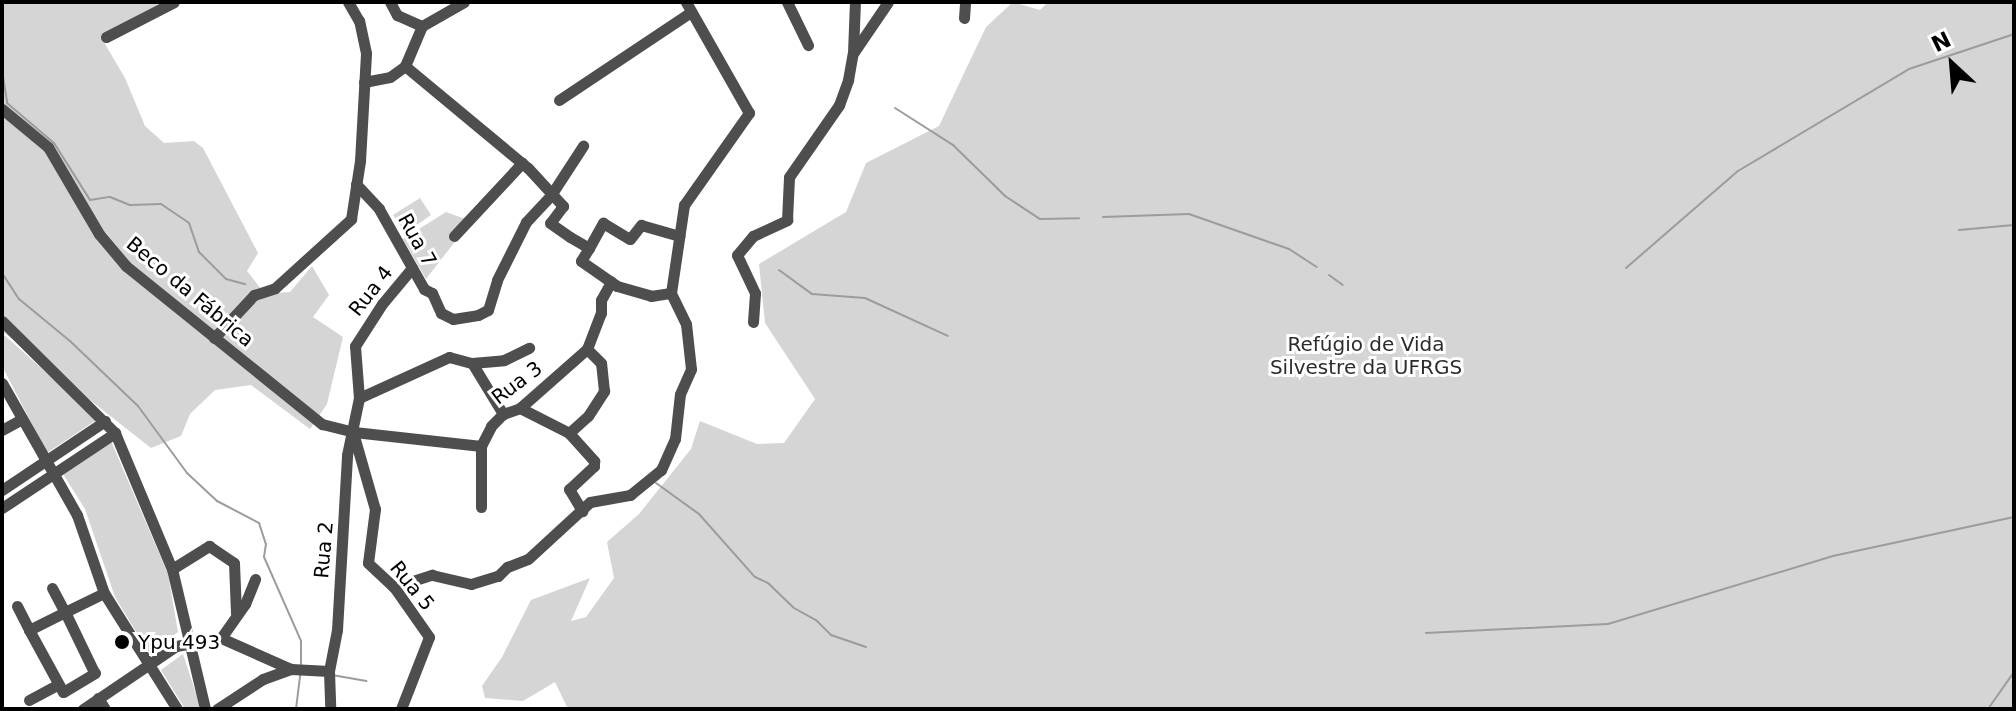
<!DOCTYPE html>
<meta charset="utf-8">
<style>
body{margin:0}
#map{position:relative;width:2016px;height:711px;overflow:hidden;background:#fff;font-family:"DejaVu Sans",sans-serif}
div>[style]{position:absolute}
[style*='--x']{left:calc(var(--x)*1px);top:calc(var(--y)*1px);width:calc(var(--w)*1px);rotate:calc(var(--a)*1deg)}
.green>*{inset:0;background:#d5d5d5}
.stream>*{height:2px;margin:-1px;padding:0 1px;transform-origin:1px;border-radius:1px;background:#9c9c9c}
.minor>*{height:11px;margin:-5.5px;padding:0 5.5px;transform-origin:5.5px;border-radius:5.5px;background:#4e4e4e}
.dots>*{width:22px;height:22px;translate:-50% -50%;box-sizing:border-box;border:4px solid #fff;border-radius:50%}
span{translate:-50% -50%;white-space:nowrap;text-align:center;line-height:1.15;-webkit-text-stroke:6px #fff;paint-order:stroke}
.street-label{font-size:20px;color:#000}
.park-label{font-size:20px;color:#2c2c2c}
.poi-label{font-size:20px;color:#000}
.left{translate:0 -50%;text-align:left}
.frame{position:absolute;inset:0;border:4px solid #000;pointer-events:none}
.north{position:absolute;left:1912px;top:24px;width:80px;height:80px;-webkit-text-stroke:6px #fff;paint-order:stroke;rotate:334deg;font-size:22px;font-weight:700;line-height:32px;text-align:center;color:#000}
.north::after{content:'';display:block;margin:auto;width:28px;height:36px;background:#000;clip-path:polygon(50% 0,100% 100%,50% 72%,0 100%)}
</style>
<div id="map">
<div class="green">
<i style="clip-path:polygon(2px 2px,160px 2px,162px 6px,104px 33px,105px 44px,125px 78px,145px 126px,164px 143px,194px 141px,203px 148px,258px 253px,247px 271px,265px 294px,290px 292px,312px 266px,329px 295px,313px 317px,343px 337px,327px 404px,310px 429px,251px 385px,215px 390px,190px 414px,181px 436px,151px 448px,2px 331px)"></i>
<i style="clip-path:polygon(1013px 2px,1040px 10px,1048px 2px,2014px 2px,2014px 709px,568px 709px,555px 682px,523px 701px,485px 698px,482px 686px,502px 657px,531px 600px,590px 578px,571px 621px,586px 617px,614px 578px,607px 542px,639px 514px,691px 449px,700px 421px,757px 444px,784px 443px,815px 399px,765px 323px,759px 264px,846px 212px,866px 163px,939px 126px,986px 27px)"></i>
<i style="clip-path:polygon(420px 198px,431px 215px,405px 233px,393px 215px)"></i>
<i style="clip-path:polygon(446px 212px,471px 221px,426px 279px,403px 239px)"></i>
<i style="clip-path:polygon(2px 333px,98px 419px,47px 453px,2px 366px)"></i>
<i style="clip-path:polygon(111px 441px,168px 574px,178px 632px,149px 653px,115px 597px,85px 509px,63px 474px)"></i>
<i style="clip-path:polygon(183px 654px,201px 709px,185px 709px,161px 670px)"></i>
</div>
<div class="stream">
<i style="--x:2;--y:70;--w:33;--a:81"></i>
<i style="--x:7;--y:103;--w:62;--a:40.4"></i>
<i style="--x:54;--y:143;--w:67;--a:57.7"></i>
<i style="--x:90;--y:200;--w:20;--a:-9"></i>
<i style="--x:110;--y:197;--w:22;--a:22"></i>
<i style="--x:130;--y:205;--w:31;--a:-2"></i>
<i style="--x:161;--y:204;--w:34;--a:34"></i>
<i style="--x:189;--y:223;--w:31;--a:71"></i>
<i style="--x:199;--y:252;--w:38;--a:45"></i>
<i style="--x:226;--y:279;--w:20;--a:15"></i>
<i style="--x:895;--y:108;--w:69;--a:32.5"></i>
<i style="--x:953;--y:145;--w:73;--a:44.4"></i>
<i style="--x:1005;--y:196;--w:42;--a:33.3"></i>
<i style="--x:1040;--y:219;--w:39;--a:-1"></i>
<i style="--x:1103;--y:217;--w:86;--a:-2"></i>
<i style="--x:1189;--y:214;--w:106;--a:19.3"></i>
<i style="--x:1289;--y:249;--w:33;--a:33"></i>
<i style="--x:1959;--y:230;--w:55;--a:-5.2"></i>
<i style="--x:1626;--y:268;--w:148;--a:-40.9"></i>
<i style="--x:1738;--y:171;--w:199;--a:-30.8"></i>
<i style="--x:1909;--y:69;--w:111;--a:-18.4"></i>
<i style="--x:779;--y:270;--w:41;--a:36"></i>
<i style="--x:812;--y:294;--w:53;--a:4.3"></i>
<i style="--x:865;--y:298;--w:91;--a:24.6"></i>
<i style="--x:2;--y:273;--w:31;--a:57"></i>
<i style="--x:19;--y:299;--w:66;--a:39.5"></i>
<i style="--x:70;--y:341;--w:94;--a:43.7"></i>
<i style="--x:138;--y:406;--w:83;--a:53.8"></i>
<i style="--x:187;--y:473;--w:41;--a:43"></i>
<i style="--x:217;--y:501;--w:47;--a:27.6"></i>
<i style="--x:259;--y:523;--w:22;--a:72"></i>
<i style="--x:266;--y:544;--w:13;--a:99"></i>
<i style="--x:264;--y:557;--w:92;--a:66.2"></i>
<i style="--x:301;--y:641;--w:23;--a:90"></i>
<i style="--x:1329;--y:275;--w:17;--a:36"></i>
<i style="--x:656;--y:483;--w:53;--a:35.8"></i>
<i style="--x:699;--y:514;--w:84;--a:48.4"></i>
<i style="--x:755;--y:577;--w:14;--a:25"></i>
<i style="--x:768;--y:583;--w:36;--a:44"></i>
<i style="--x:794;--y:608;--w:26;--a:29"></i>
<i style="--x:817;--y:621;--w:20;--a:45"></i>
<i style="--x:831;--y:635;--w:37;--a:19"></i>
<i style="--x:1426;--y:633;--w:182;--a:-2.8"></i>
<i style="--x:1608;--y:624;--w:235;--a:-16.8"></i>
<i style="--x:1833;--y:556;--w:185;--a:-12.2"></i>
<i style="--x:332;--y:675;--w:35;--a:10"></i>
<i style="--x:296;--y:709;--w:35;--a:-83"></i>
<i style="--x:1988;--y:709;--w:45;--a:-54.9"></i>
</div>
<div class="minor">
<i style="--x:390;--y:2;--w:15;--a:62"></i>
<i style="--x:397;--y:15;--w:27;--a:24"></i>
<i style="--x:787;--y:2;--w:48;--a:64"></i>
<i style="--x:964;--y:18;--w:16;--a:-86"></i>
<i style="--x:106;--y:37;--w:76;--a:-27.2"></i>
<i style="--x:854;--y:52;--w:60;--a:-55.8"></i>
<i style="--x:405;--y:66;--w:160;--a:39.7"></i>
<i style="--x:528;--y:168;--w:52;--a:47.4"></i>
<i style="--x:563;--y:206;--w:21;--a:127"></i>
<i style="--x:550;--y:223;--w:24;--a:35"></i>
<i style="--x:570;--y:237;--w:22;--a:30"></i>
<i style="--x:589;--y:248;--w:29;--a:-61"></i>
<i style="--x:603;--y:223;--w:31;--a:31"></i>
<i style="--x:630;--y:239;--w:18;--a:-52"></i>
<i style="--x:641;--y:225;--w:40;--a:16"></i>
<i style="--x:405;--y:66;--w:43;--a:-67"></i>
<i style="--x:422;--y:26;--w:48;--a:-29.7"></i>
<i style="--x:364;--y:82;--w:26;--a:-11"></i>
<i style="--x:390;--y:77;--w:19;--a:-36"></i>
<i style="--x:559;--y:100;--w:159;--a:-33.7"></i>
<i style="--x:2;--y:109;--w:60;--a:39.6"></i>
<i style="--x:48;--y:147;--w:101;--a:59.6"></i>
<i style="--x:99;--y:234;--w:42;--a:49.8"></i>
<i style="--x:126;--y:266;--w:252;--a:38.9"></i>
<i style="--x:322;--y:424;--w:33;--a:14"></i>
<i style="--x:354;--y:432;--w:128;--a:6.3"></i>
<i style="--x:481;--y:446;--w:22;--a:-63"></i>
<i style="--x:491;--y:426;--w:17;--a:-45"></i>
<i style="--x:503;--y:414;--w:18;--a:-19"></i>
<i style="--x:520;--y:408;--w:89;--a:-41.4"></i>
<i style="--x:587;--y:349;--w:39;--a:-69"></i>
<i style="--x:601;--y:313;--w:13;--a:-90"></i>
<i style="--x:601;--y:300;--w:21;--a:-61"></i>
<i style="--x:356;--y:184;--w:34;--a:47"></i>
<i style="--x:379;--y:209;--w:92;--a:60.6"></i>
<i style="--x:424;--y:289;--w:9;--a:27"></i>
<i style="--x:432;--y:293;--w:22;--a:66"></i>
<i style="--x:441;--y:313;--w:13;--a:27"></i>
<i style="--x:453;--y:319;--w:25;--a:-9"></i>
<i style="--x:478;--y:315;--w:11;--a:-27"></i>
<i style="--x:488;--y:310;--w:31;--a:-73"></i>
<i style="--x:497;--y:280;--w:65;--a:-63.4"></i>
<i style="--x:526;--y:222;--w:37;--a:-47"></i>
<i style="--x:551;--y:195;--w:59;--a:-56.9"></i>
<i style="--x:454;--y:236;--w:100;--a:-47"></i>
<i style="--x:589;--y:248;--w:15;--a:122"></i>
<i style="--x:581;--y:261;--w:44;--a:34.8"></i>
<i style="--x:617;--y:286;--w:35;--a:16"></i>
<i style="--x:651;--y:296;--w:20;--a:-9"></i>
<i style="--x:2;--y:321;--w:159;--a:44.7"></i>
<i style="--x:115;--y:433;--w:147;--a:67.3"></i>
<i style="--x:172;--y:569;--w:144;--a:76.7"></i>
<i style="--x:753;--y:322;--w:29;--a:-86"></i>
<i style="--x:755;--y:293;--w:42;--a:-115.3"></i>
<i style="--x:737;--y:255;--w:25;--a:-50"></i>
<i style="--x:753;--y:236;--w:38;--a:-25"></i>
<i style="--x:787;--y:220;--w:43;--a:-87.3"></i>
<i style="--x:789;--y:177;--w:88;--a:-55.2"></i>
<i style="--x:839;--y:105;--w:27;--a:-70"></i>
<i style="--x:848;--y:80;--w:27;--a:-80"></i>
<i style="--x:853;--y:53;--w:51;--a:-87.8"></i>
<i style="--x:214;--y:338;--w:59;--a:-47.1"></i>
<i style="--x:254;--y:295;--w:22;--a:-18"></i>
<i style="--x:275;--y:288;--w:103;--a:-42.2"></i>
<i style="--x:351;--y:219;--w:59;--a:-81.2"></i>
<i style="--x:360;--y:161;--w:108;--a:-86.8"></i>
<i style="--x:366;--y:53;--w:33;--a:-102"></i>
<i style="--x:359;--y:21;--w:22;--a:-120"></i>
<i style="--x:472;--y:363;--w:60;--a:58.7"></i>
<i style="--x:2;--y:383;--w:152;--a:60.4"></i>
<i style="--x:77;--y:515;--w:83;--a:70.9"></i>
<i style="--x:104;--y:593;--w:137;--a:57.8"></i>
<i style="--x:359;--y:398;--w:99;--a:-24.5"></i>
<i style="--x:449;--y:357;--w:24;--a:15"></i>
<i style="--x:472;--y:363;--w:32;--a:-5"></i>
<i style="--x:504;--y:360;--w:28;--a:-26"></i>
<i style="--x:520;--y:408;--w:55;--a:27"></i>
<i style="--x:569;--y:433;--w:38;--a:48"></i>
<i style="--x:594;--y:461;--w:5;--a:90"></i>
<i style="--x:594;--y:466;--w:34;--a:137"></i>
<i style="--x:569;--y:489;--w:26;--a:59"></i>
<i style="--x:2;--y:430;--w:23;--a:-29"></i>
<i style="--x:569;--y:433;--w:25;--a:-42"></i>
<i style="--x:588;--y:416;--w:30;--a:-57"></i>
<i style="--x:604;--y:391;--w:28;--a:-96"></i>
<i style="--x:601;--y:363;--w:20;--a:-135"></i>
<i style="--x:354;--y:436;--w:76;--a:74"></i>
<i style="--x:375;--y:509;--w:54;--a:97.4"></i>
<i style="--x:368;--y:563;--w:35;--a:43"></i>
<i style="--x:394;--y:587;--w:61;--a:55"></i>
<i style="--x:429;--y:637;--w:77;--a:111.3"></i>
<i style="--x:481;--y:446;--w:61;--a:90"></i>
<i style="--x:2;--y:490;--w:124;--a:-33.8"></i>
<i style="--x:2;--y:508;--w:136;--a:-33.6"></i>
<i style="--x:172;--y:569;--w:44;--a:-31.9"></i>
<i style="--x:209;--y:546;--w:30;--a:34"></i>
<i style="--x:234;--y:563;--w:50;--a:87.7"></i>
<i style="--x:394;--y:587;--w:40;--a:-18"></i>
<i style="--x:432;--y:575;--w:40;--a:13"></i>
<i style="--x:471;--y:584;--w:28;--a:-17"></i>
<i style="--x:498;--y:576;--w:13;--a:-45"></i>
<i style="--x:507;--y:567;--w:22;--a:-21"></i>
<i style="--x:528;--y:559;--w:84;--a:-42.6"></i>
<i style="--x:590;--y:502;--w:41;--a:-9.9"></i>
<i style="--x:630;--y:495;--w:40;--a:-39"></i>
<i style="--x:661;--y:470;--w:34;--a:-66"></i>
<i style="--x:675;--y:439;--w:45;--a:-83.7"></i>
<i style="--x:680;--y:394;--w:27;--a:-66"></i>
<i style="--x:691;--y:369;--w:45;--a:-96.3"></i>
<i style="--x:686;--y:324;--w:34;--a:-116"></i>
<i style="--x:671;--y:293;--w:89;--a:-81.6"></i>
<i style="--x:684;--y:205;--w:113;--a:-54.8"></i>
<i style="--x:749;--y:113;--w:128;--a:-119.6"></i>
<i style="--x:52;--y:588;--w:27;--a:62"></i>
<i style="--x:65;--y:612;--w:67;--a:64.2"></i>
<i style="--x:94;--y:672;--w:1;--a:45"></i>
<i style="--x:95;--y:673;--w:37;--a:149"></i>
<i style="--x:63;--y:692;--w:71;--a:-118.7"></i>
<i style="--x:29;--y:630;--w:40;--a:-26.6"></i>
<i style="--x:65;--y:612;--w:43;--a:-26"></i>
<i style="--x:17;--y:606;--w:27;--a:63"></i>
<i style="--x:221;--y:638;--w:42;--a:-54.8"></i>
<i style="--x:245;--y:604;--w:27;--a:-68"></i>
<i style="--x:329;--y:671;--w:42;--a:-79"></i>
<i style="--x:337;--y:630;--w:175;--a:-86.7"></i>
<i style="--x:347;--y:455;--w:58;--a:-78.1"></i>
<i style="--x:359;--y:398;--w:52;--a:-94.4"></i>
<i style="--x:355;--y:346;--w:50;--a:-57.3"></i>
<i style="--x:382;--y:304;--w:47;--a:-50.2"></i>
<i style="--x:98;--y:698;--w:13;--a:58"></i>
<i style="--x:29;--y:700;--w:32;--a:-28"></i>
<i style="--x:83;--y:709;--w:112;--a:-34.1"></i>
<i style="--x:176;--y:646;--w:46;--a:-10.1"></i>
<i style="--x:221;--y:638;--w:77;--a:23.9"></i>
<i style="--x:291;--y:669;--w:38;--a:3"></i>
<i style="--x:329;--y:671;--w:38;--a:88"></i>
<i style="--x:217;--y:709;--w:55;--a:-33.1"></i>
<i style="--x:263;--y:679;--w:30;--a:-20"></i>
</div>
<div class="dots">
<i style="left:122px;top:642px;background:#000"></i>
</div>
<div class="street-label">
<span style="left:417px;top:240px;rotate:61deg">Rua 7</span>
<span style="left:371px;top:291px;rotate:-52deg">Rua 4</span>
<span style="left:190px;top:292px;rotate:40deg">Beco da Fábrica</span>
<span style="left:517px;top:383px;rotate:-37deg">Rua 3</span>
<span style="left:324px;top:550px;rotate:-85deg">Rua 2</span>
<span style="left:412px;top:586px;rotate:51deg">Rua 5</span>
</div>
<div class="park-label">
<span style="left:1366px;top:356px">Refúgio de Vida<br>Silvestre da UFRGS</span>
</div>
<div class="poi-label">
<span class="left" style="left:138px;top:642px">Ypu 493</span>
</div>
<div class="frame"></div>
<div class="north">N</div>
</div>
